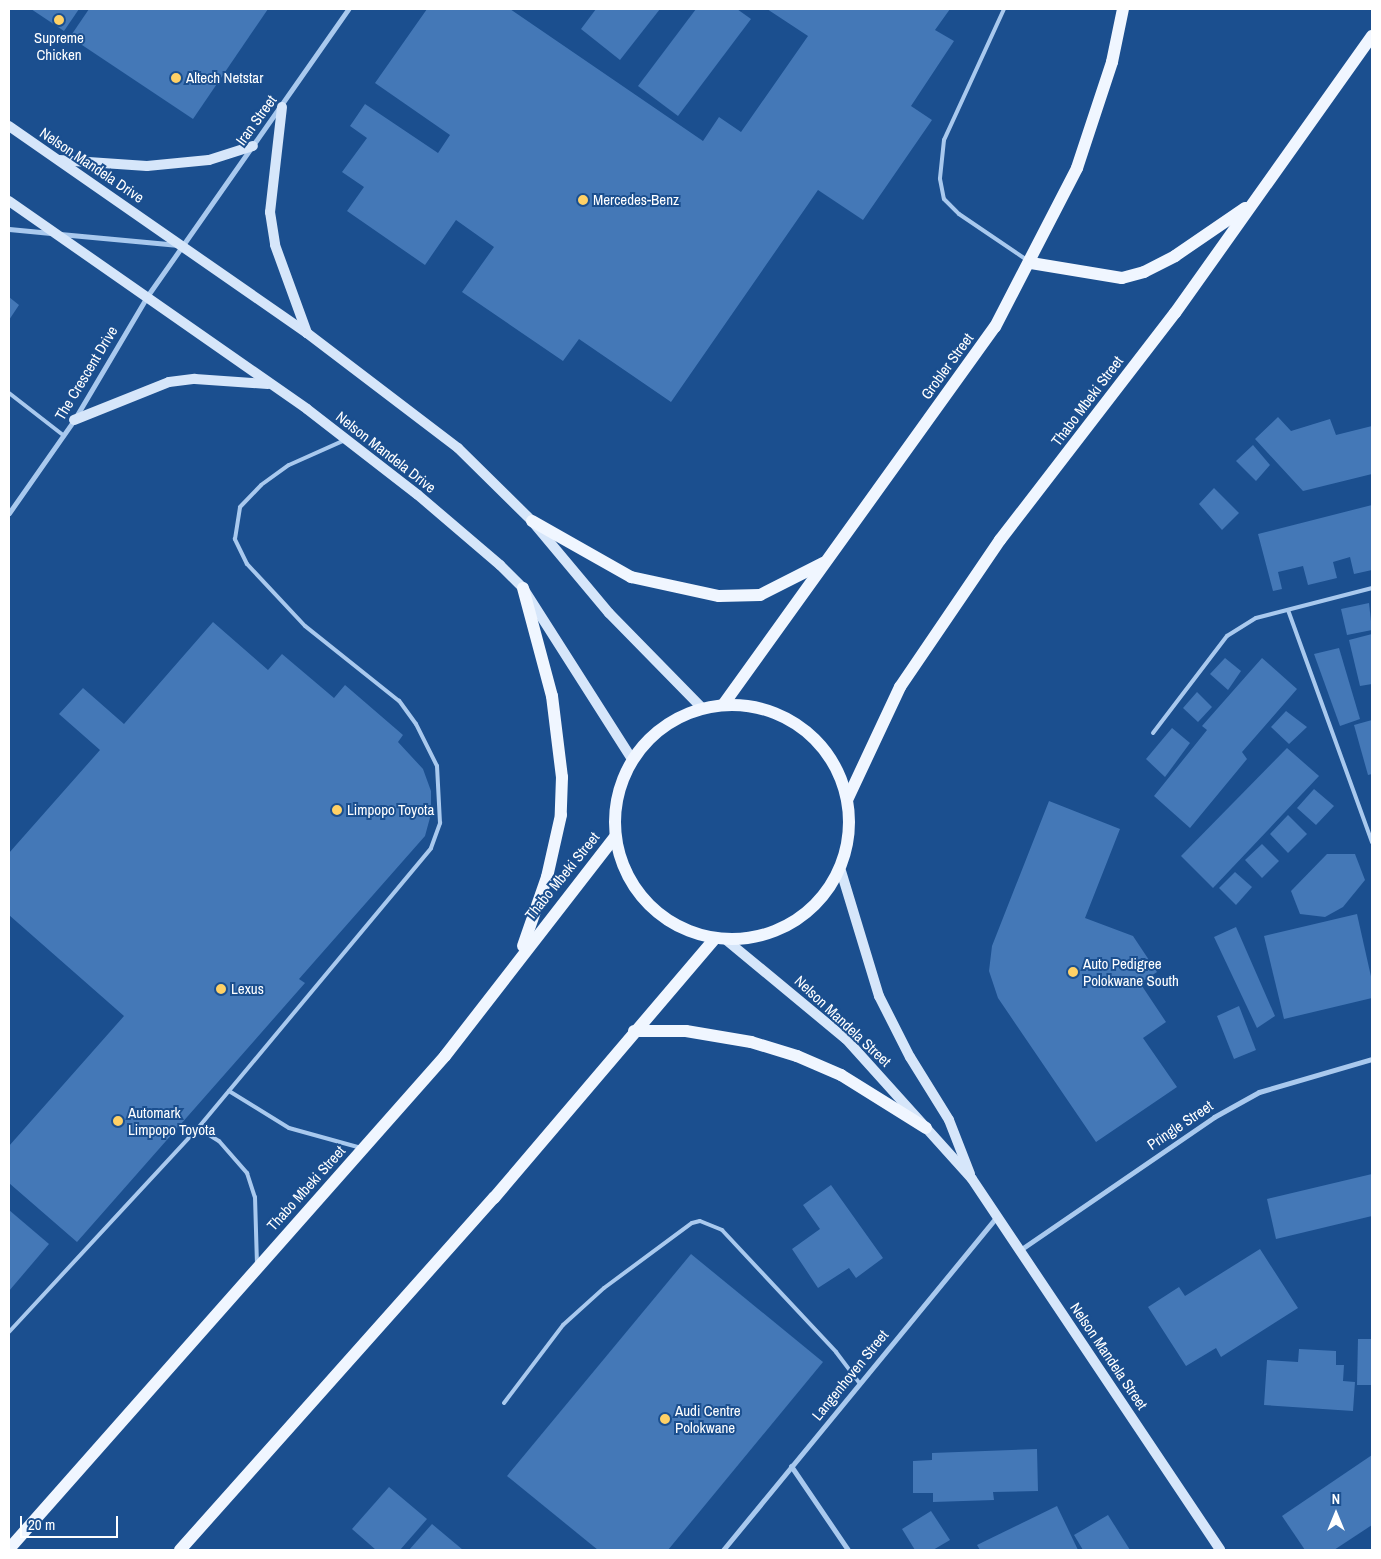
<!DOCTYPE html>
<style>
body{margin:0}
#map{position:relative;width:1381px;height:1559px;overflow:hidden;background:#1b4f8f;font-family:"Archivo Narrow",sans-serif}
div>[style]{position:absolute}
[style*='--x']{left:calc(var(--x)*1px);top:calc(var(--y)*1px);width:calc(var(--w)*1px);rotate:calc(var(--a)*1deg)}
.building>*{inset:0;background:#4478b7}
.lane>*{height:4px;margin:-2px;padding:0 2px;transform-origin:2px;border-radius:2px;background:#a9c9ee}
.street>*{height:5px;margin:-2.5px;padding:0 2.5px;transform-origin:2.5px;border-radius:2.5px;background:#a9c9ee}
.secondary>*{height:10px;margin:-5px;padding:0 5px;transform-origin:5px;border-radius:5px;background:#d6e6fa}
.primary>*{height:12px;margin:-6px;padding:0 6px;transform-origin:6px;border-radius:6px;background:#f0f6ff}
.primary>.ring{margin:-6px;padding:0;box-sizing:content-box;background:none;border:12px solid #f0f6ff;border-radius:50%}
.dots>*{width:14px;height:14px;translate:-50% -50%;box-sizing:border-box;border:2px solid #1b4f8f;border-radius:50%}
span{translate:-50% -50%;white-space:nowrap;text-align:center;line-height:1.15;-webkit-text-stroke:4px #1b4f8f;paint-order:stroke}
.poi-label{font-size:15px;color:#fff}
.left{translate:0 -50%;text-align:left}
.street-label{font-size:15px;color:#fff}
.frame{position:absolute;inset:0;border:10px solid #fff;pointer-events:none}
.north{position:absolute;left:1311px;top:1489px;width:50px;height:50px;-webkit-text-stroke:4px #1b4f8f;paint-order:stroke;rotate:0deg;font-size:14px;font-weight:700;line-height:20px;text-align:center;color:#fff}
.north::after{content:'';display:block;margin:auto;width:18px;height:22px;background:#fff;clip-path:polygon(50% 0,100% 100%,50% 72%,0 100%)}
.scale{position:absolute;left:20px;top:1516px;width:98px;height:22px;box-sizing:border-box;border:2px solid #fff;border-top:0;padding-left:6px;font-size:15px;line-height:18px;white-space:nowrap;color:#fff;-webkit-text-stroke:4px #1b4f8f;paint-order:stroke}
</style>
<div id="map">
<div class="building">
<i style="clip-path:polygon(31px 9px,79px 9px,64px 31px)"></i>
<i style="clip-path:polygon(89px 9px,268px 9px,193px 119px,70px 37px)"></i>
<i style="clip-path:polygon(427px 9px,510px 9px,703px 141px,719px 117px,741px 132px,808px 36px,767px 9px,950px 9px,935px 30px,954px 41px,911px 106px,932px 120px,863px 220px,818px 190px,671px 402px,579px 339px,563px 361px,462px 292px,494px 247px,456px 220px,425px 265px,347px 211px,364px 187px,342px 172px,367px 138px,350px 126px,365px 104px,438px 153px,450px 135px,375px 83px)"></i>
<i style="clip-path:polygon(596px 9px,660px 9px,620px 60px,581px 29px)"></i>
<i style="clip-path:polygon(696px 9px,737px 9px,751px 19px,678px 116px,638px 86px)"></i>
<i style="clip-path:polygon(9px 297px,19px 305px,9px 320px)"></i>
<i style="clip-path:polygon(1278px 417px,1291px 431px,1330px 419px,1336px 435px,1372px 426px,1372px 474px,1303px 491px,1255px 439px)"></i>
<i style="clip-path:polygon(1253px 445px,1270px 465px,1256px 481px,1236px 461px)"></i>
<i style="clip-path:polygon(1214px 488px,1239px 513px,1222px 530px,1199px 504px)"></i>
<i style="clip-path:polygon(1372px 505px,1372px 570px,1354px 574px,1350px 557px,1333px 562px,1337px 578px,1308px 585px,1303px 566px,1278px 572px,1282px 589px,1273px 591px,1258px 534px)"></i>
<i style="clip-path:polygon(1369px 603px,1372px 630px,1347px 635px,1341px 609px)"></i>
<i style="clip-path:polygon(213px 622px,268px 670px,282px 654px,334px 698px,345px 685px,403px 735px,398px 742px,423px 769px,431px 791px,431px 814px,425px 836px,299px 979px,305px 983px,77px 1242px,9px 1183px,9px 1146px,124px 1016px,9px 915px,9px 853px,100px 750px,59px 714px,83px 688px,124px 724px)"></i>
<i style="clip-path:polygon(1372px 634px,1372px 684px,1360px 686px,1349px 640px)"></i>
<i style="clip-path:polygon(1339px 648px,1360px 719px,1340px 726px,1314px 654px)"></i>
<i style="clip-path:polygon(1225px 658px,1241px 671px,1228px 690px,1210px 674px)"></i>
<i style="clip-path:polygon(1262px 658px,1297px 689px,1242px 752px,1247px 759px,1190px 828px,1154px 796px,1207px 730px,1202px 726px)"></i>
<i style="clip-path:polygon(1197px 692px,1212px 707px,1198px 722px,1183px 708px)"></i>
<i style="clip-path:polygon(1286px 711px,1307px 727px,1289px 744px,1271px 727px)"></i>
<i style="clip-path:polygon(1372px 720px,1372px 774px,1368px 775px,1354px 725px)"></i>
<i style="clip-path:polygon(1172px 728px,1190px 743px,1165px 777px,1146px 759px)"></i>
<i style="clip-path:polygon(1287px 748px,1319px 776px,1213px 888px,1181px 856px)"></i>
<i style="clip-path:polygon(1314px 789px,1334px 806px,1316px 825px,1297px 808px)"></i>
<i style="clip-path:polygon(1049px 801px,1120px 829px,1085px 918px,1133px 936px,1157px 972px,1140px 983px,1166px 1022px,1143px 1038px,1177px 1087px,1096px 1142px,998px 998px,989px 971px,992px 946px)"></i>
<i style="clip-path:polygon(1288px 815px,1307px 834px,1288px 853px,1270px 834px)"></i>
<i style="clip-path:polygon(1262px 844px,1279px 861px,1262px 878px,1245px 860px)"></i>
<i style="clip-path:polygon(1327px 854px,1355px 854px,1365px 880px,1343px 907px,1325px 917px,1300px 914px,1291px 891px)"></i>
<i style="clip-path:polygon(1235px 872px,1252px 887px,1236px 905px,1219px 888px)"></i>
<i style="clip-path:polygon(1357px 914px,1372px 981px,1372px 998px,1284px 1019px,1264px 936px)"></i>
<i style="clip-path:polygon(1236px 927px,1275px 1016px,1257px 1028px,1214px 937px)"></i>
<i style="clip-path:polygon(1239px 1006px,1256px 1050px,1234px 1059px,1217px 1016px)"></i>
<i style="clip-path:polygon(1372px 1174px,1372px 1216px,1276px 1239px,1267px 1199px)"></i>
<i style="clip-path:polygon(831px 1185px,883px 1258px,856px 1278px,849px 1268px,818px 1288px,792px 1249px,820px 1229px,803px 1205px)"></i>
<i style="clip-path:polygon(9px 1210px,49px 1244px,9px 1291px)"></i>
<i style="clip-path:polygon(1260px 1249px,1298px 1308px,1221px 1357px,1216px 1348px,1186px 1366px,1148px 1307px,1179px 1287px,1185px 1296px)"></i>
<i style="clip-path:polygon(691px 1254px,823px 1362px,668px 1550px,598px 1550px,507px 1476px)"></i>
<i style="clip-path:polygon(1358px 1339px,1372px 1339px,1372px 1385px,1357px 1385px)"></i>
<i style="clip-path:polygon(1299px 1349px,1336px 1351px,1336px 1365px,1344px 1365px,1343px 1381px,1355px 1382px,1353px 1411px,1264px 1405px,1267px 1360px,1298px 1362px)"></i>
<i style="clip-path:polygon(1037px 1449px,1038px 1491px,993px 1492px,994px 1500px,933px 1502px,933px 1493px,913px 1493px,913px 1461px,932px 1460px,932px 1453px)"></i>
<i style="clip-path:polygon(1372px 1455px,1372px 1525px,1334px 1550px,1305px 1550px,1282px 1516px)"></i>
<i style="clip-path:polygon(389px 1487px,427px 1519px,400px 1550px,376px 1550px,352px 1529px)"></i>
<i style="clip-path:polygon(1057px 1506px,1078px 1550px,980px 1550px,977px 1545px)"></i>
<i style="clip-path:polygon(931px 1511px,950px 1540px,933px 1550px,915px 1550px,902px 1529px)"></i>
<i style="clip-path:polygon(1108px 1515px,1130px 1550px,1083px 1550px,1074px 1535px)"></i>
<i style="clip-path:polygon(432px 1524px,463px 1550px,409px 1550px)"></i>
</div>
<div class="lane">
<i style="--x:1004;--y:9;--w:144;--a:114.6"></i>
<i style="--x:944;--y:140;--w:39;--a:96"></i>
<i style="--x:940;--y:179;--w:20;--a:79"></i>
<i style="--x:944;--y:199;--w:21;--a:45"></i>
<i style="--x:959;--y:214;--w:82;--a:34.1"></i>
<i style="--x:9;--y:393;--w:68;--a:37.9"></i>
<i style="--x:1288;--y:610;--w:247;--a:70.1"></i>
<i style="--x:1153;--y:733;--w:122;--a:-52.7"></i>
<i style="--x:1227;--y:636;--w:34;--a:-32"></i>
<i style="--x:1256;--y:618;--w:120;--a:-14.5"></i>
<i style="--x:229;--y:1091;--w:70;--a:31.7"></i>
<i style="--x:289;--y:1128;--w:75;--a:15.5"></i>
<i style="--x:198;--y:1128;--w:25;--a:32"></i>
<i style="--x:219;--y:1141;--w:43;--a:48.8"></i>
<i style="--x:247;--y:1173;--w:25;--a:72"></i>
<i style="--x:255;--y:1197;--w:67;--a:88.3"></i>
<i style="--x:9;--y:1332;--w:278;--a:-47.2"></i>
<i style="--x:198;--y:1128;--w:364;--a:-50.2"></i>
<i style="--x:431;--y:848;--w:27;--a:-70"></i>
<i style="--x:440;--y:823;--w:57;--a:-93"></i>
<i style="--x:437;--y:766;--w:47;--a:-116.6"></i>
<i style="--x:416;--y:724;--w:29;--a:-126"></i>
<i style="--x:399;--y:701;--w:120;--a:-141.4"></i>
<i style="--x:305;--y:626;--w:85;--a:-133.1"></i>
<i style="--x:247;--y:564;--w:28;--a:-116"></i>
<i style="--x:235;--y:539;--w:32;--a:-81"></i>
<i style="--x:240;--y:507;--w:30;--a:-46"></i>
<i style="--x:261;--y:485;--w:34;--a:-36"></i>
<i style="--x:289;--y:465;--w:61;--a:-24.1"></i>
<i style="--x:504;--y:1403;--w:98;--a:-52.9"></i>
<i style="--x:563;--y:1325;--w:55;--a:-42.1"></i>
<i style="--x:604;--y:1288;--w:109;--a:-36.5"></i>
<i style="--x:692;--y:1223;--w:8;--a:-14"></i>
<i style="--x:700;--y:1221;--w:24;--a:22"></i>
<i style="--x:722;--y:1230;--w:167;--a:46.9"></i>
<i style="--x:836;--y:1352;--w:39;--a:53"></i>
</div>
<div class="street">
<i style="--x:9;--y:229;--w:42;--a:5.4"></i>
<i style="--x:60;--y:234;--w:119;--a:5.3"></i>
<i style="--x:9;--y:513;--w:113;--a:-55"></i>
<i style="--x:74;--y:420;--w:145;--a:-59.4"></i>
<i style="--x:148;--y:295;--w:349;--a:-55"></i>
<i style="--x:1020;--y:1250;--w:235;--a:-34.4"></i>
<i style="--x:1214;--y:1117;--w:51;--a:-29.1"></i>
<i style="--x:1259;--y:1092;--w:118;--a:-16.3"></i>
<i style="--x:791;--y:1466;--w:102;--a:55.8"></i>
<i style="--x:723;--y:1550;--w:432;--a:-50.6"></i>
</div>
<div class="secondary">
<i style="--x:282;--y:107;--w:106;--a:96.5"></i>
<i style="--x:270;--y:212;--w:33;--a:81"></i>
<i style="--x:275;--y:245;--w:94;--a:70"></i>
<i style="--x:9;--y:126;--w:363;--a:34.8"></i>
<i style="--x:307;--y:333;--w:190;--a:37.3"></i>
<i style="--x:458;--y:448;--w:104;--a:44.6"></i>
<i style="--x:532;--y:521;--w:120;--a:50.1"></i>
<i style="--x:609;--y:613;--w:133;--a:45.6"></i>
<i style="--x:59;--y:160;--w:88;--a:3.9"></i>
<i style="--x:147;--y:166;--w:62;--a:-5.5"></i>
<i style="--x:209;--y:160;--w:46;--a:-17.7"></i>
<i style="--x:9;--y:201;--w:363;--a:34.9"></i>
<i style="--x:307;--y:409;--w:140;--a:37.8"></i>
<i style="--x:418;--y:495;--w:108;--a:40.5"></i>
<i style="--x:500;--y:565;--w:33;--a:45"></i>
<i style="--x:523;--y:588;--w:203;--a:57.5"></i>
<i style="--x:74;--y:420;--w:102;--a:-21.8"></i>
<i style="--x:169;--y:382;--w:26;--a:-7"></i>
<i style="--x:195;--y:379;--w:73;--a:3.9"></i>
<i style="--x:841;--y:871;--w:131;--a:73.1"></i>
<i style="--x:879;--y:996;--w:68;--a:63.1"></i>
<i style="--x:910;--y:1057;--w:74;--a:58.2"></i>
<i style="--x:949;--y:1120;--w:58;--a:68.7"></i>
<i style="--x:725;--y:939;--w:157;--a:39.6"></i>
<i style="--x:846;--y:1039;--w:188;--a:48"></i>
<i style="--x:972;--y:1179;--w:446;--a:56.2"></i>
</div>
<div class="primary">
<i style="--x:1031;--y:263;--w:92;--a:9.4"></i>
<i style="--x:1122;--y:278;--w:23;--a:-15"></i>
<i style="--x:1144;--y:272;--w:35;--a:-27"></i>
<i style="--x:1175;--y:256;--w:85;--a:-34.4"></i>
<i style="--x:532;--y:521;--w:114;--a:29.5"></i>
<i style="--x:631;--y:577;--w:90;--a:12.2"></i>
<i style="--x:719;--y:596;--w:41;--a:-1.4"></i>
<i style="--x:760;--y:595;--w:71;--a:-26.9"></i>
<i style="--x:523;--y:588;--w:112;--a:75"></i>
<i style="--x:552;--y:696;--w:82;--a:83"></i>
<i style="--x:562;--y:777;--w:38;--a:92"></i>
<i style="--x:561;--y:815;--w:64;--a:102.7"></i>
<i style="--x:547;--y:877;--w:73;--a:109.2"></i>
<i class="ring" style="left:615px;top:705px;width:222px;height:222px"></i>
<i style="--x:723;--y:705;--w:466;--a:-54.3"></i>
<i style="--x:995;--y:327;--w:179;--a:-62.7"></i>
<i style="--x:1077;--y:168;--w:112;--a:-71.7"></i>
<i style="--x:1112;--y:62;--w:54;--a:-78.3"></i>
<i style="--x:848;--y:798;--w:123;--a:-64.9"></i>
<i style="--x:900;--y:687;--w:178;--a:-55.8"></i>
<i style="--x:1000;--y:540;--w:287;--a:-52.4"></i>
<i style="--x:1175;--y:313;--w:340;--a:-54.6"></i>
<i style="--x:634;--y:1031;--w:52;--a:0"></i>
<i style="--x:686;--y:1031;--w:66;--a:9.6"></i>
<i style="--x:751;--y:1042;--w:48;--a:16.9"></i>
<i style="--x:797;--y:1056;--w:48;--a:23.4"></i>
<i style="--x:841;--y:1075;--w:100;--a:31.9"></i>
<i style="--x:9;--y:1549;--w:658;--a:-48.51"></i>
<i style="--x:445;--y:1056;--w:276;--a:-52.2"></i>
<i style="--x:180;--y:1550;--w:472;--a:-48.3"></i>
<i style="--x:494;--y:1198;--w:341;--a:-49.6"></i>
</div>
<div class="dots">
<i style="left:59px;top:20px;background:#ffd166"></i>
<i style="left:176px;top:78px;background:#ffd166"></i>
<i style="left:583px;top:200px;background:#ffd166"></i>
<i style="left:337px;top:810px;background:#ffd166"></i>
<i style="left:1073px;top:972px;background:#ffd166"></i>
<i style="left:221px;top:989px;background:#ffd166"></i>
<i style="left:118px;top:1121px;background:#ffd166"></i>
<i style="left:665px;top:1419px;background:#ffd166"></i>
</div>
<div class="poi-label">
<span style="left:59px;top:46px">Supreme<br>Chicken</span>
<span class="left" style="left:186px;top:78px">Altech Netstar</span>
<span class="left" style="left:593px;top:200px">Mercedes-Benz</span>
<span class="left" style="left:347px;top:810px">Limpopo Toyota</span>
<span class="left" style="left:1083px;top:972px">Auto Pedigree<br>Polokwane South</span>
<span class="left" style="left:231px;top:989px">Lexus</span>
<span class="left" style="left:128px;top:1121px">Automark<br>Limpopo Toyota</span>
<span class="left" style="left:675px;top:1419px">Audi Centre<br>Polokwane</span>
</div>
<div class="street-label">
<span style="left:256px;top:120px;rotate:-54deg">Iran Street</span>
<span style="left:92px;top:165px;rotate:34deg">Nelson Mandela Drive</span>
<span style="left:947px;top:366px;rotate:-54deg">Grobler Street</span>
<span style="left:86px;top:373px;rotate:-59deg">The Crescent Drive</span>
<span style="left:1087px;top:401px;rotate:-53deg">Thabo Mbeki Street</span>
<span style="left:386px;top:452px;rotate:38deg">Nelson Mandela Drive</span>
<span style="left:562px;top:876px;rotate:-51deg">Thabo Mbeki Street</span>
<span style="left:843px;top:1021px;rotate:43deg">Nelson Mandela Street</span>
<span style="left:1180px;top:1125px;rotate:-34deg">Pringle Street</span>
<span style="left:306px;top:1188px;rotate:-48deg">Thabo Mbeki Street</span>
<span style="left:1109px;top:1356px;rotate:56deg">Nelson Mandela Street</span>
<span style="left:850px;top:1375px;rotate:-51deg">Langenhoven Street</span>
</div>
<div class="frame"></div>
<div class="north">N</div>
<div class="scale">20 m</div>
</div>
